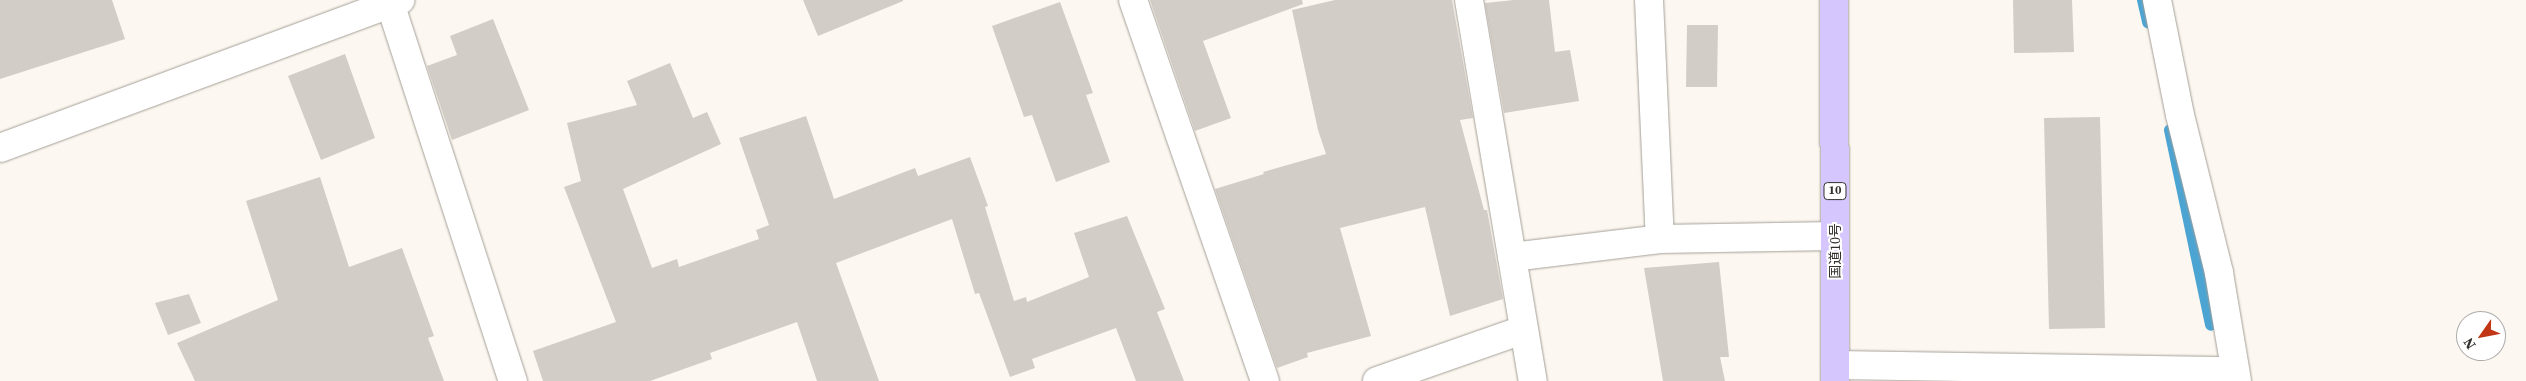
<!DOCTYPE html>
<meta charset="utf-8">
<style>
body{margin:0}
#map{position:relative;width:2526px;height:381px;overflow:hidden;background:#fcf7f0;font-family:"Source Serif 4","Noto Sans JP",serif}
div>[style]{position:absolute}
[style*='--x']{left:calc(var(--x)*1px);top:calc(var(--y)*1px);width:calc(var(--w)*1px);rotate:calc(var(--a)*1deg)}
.stream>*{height:12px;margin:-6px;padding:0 6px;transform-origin:6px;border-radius:6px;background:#4ca4d3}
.building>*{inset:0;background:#d2cdc6}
.roads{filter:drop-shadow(0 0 1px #a4a098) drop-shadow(0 0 1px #a4a098)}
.minor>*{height:28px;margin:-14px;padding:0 14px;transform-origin:14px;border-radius:14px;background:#fff}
.trunk>*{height:28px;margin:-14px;padding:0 14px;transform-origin:14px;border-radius:14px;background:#d6c6fe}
span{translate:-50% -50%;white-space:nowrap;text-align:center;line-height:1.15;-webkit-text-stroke:4px #fff;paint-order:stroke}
.shield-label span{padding:1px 4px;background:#fff;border:1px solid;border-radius:4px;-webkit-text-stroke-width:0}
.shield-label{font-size:12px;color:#32302d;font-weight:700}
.street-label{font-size:14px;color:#32302d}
.north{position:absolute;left:2456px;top:311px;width:50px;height:50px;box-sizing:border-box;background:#fff;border:1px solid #adacab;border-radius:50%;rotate:237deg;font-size:14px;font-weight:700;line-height:20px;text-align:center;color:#32302d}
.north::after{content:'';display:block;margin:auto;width:18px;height:22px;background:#c13716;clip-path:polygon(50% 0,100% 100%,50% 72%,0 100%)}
</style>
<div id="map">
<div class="stream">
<i style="--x:2143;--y:0;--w:23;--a:77"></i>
<i style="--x:2170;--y:130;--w:199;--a:78.1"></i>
</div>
<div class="building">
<i style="clip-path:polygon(0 0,112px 0,125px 39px,0 79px)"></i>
<i style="clip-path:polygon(803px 0,903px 0,903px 1px,818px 36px)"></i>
<i style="clip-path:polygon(1150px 0,1302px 0,1303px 4px,1203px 41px,1231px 118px,1195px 131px)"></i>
<i style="clip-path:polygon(1335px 0,1452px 0,1473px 118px,1460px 120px,1484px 210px,1487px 210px,1503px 299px,1450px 316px,1425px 207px,1340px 228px,1371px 336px,1307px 353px,1308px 357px,1277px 368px,1215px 189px,1264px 174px,1263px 172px,1326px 154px,1318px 130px,1292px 10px)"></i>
<i style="clip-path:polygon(1514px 0,1549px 0,1555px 52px,1570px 50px,1579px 101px,1504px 113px,1485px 3px)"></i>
<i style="clip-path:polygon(2013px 0,2072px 0,2074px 52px,2014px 53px)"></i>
<i style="clip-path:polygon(1060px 2px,1093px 93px,1086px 95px,1110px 162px,1056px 182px,1032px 115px,1024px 117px,992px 26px)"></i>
<i style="clip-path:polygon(493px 19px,529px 110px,452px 140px,427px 66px,457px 55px,450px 36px)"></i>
<i style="clip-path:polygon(1687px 25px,1718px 25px,1717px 87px,1686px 87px)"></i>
<i style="clip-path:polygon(345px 54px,375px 138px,321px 160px,288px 76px)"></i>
<i style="clip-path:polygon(670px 63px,693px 118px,707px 112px,721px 144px,623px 189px,652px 268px,677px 259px,679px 267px,759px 239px,756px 230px,769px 225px,739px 138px,806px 116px,834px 199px,915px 168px,918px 176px,970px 157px,988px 206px,985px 207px,1014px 301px,1026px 297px,1027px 302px,1089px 277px,1074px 233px,1127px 216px,1165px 309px,1157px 312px,1184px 381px,1136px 381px,1116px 328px,1032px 359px,1035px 368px,1010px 377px,979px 293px,975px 294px,952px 219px,836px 263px,879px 381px,817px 381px,797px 322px,710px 353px,712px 359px,650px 381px,543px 381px,533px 351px,616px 322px,564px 187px,581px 181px,567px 123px,637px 105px,627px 81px)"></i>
<i style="clip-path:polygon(2100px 117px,2105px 328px,2049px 329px,2044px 118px)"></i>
<i style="clip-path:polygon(320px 177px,349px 267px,402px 248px,434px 336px,428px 338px,444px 381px,195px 381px,177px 343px,278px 300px,246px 201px)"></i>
<i style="clip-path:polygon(1719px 262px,1729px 357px,1720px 357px,1725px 381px,1663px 381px,1644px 268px)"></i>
<i style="clip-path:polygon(189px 294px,201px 323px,168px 335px,155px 303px)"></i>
</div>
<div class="roads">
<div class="minor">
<i style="--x:389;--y:0;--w:401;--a:72"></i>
<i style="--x:1133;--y:0;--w:403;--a:70.9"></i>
<i style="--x:1469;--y:0;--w:386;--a:80.5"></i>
<i style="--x:1649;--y:0;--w:239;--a:87.4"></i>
<i style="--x:2157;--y:0;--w:117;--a:78.7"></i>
<i style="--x:2180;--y:115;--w:163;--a:76.1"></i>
<i style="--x:2219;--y:273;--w:109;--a:80.5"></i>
<i style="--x:0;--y:148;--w:427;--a:-20.3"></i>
<i style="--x:1512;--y:257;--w:149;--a:-6.9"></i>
<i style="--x:1660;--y:239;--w:175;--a:-1"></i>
<i style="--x:1835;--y:365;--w:400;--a:0.9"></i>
<i style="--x:1377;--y:381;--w:155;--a:-19.3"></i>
</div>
<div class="trunk">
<i style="--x:1834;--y:0;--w:381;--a:89.8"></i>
</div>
</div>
<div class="shield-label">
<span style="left:1835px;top:191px">10</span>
</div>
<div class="street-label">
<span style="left:1835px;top:251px;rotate:-90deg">国道10号</span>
</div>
<div class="north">N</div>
</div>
